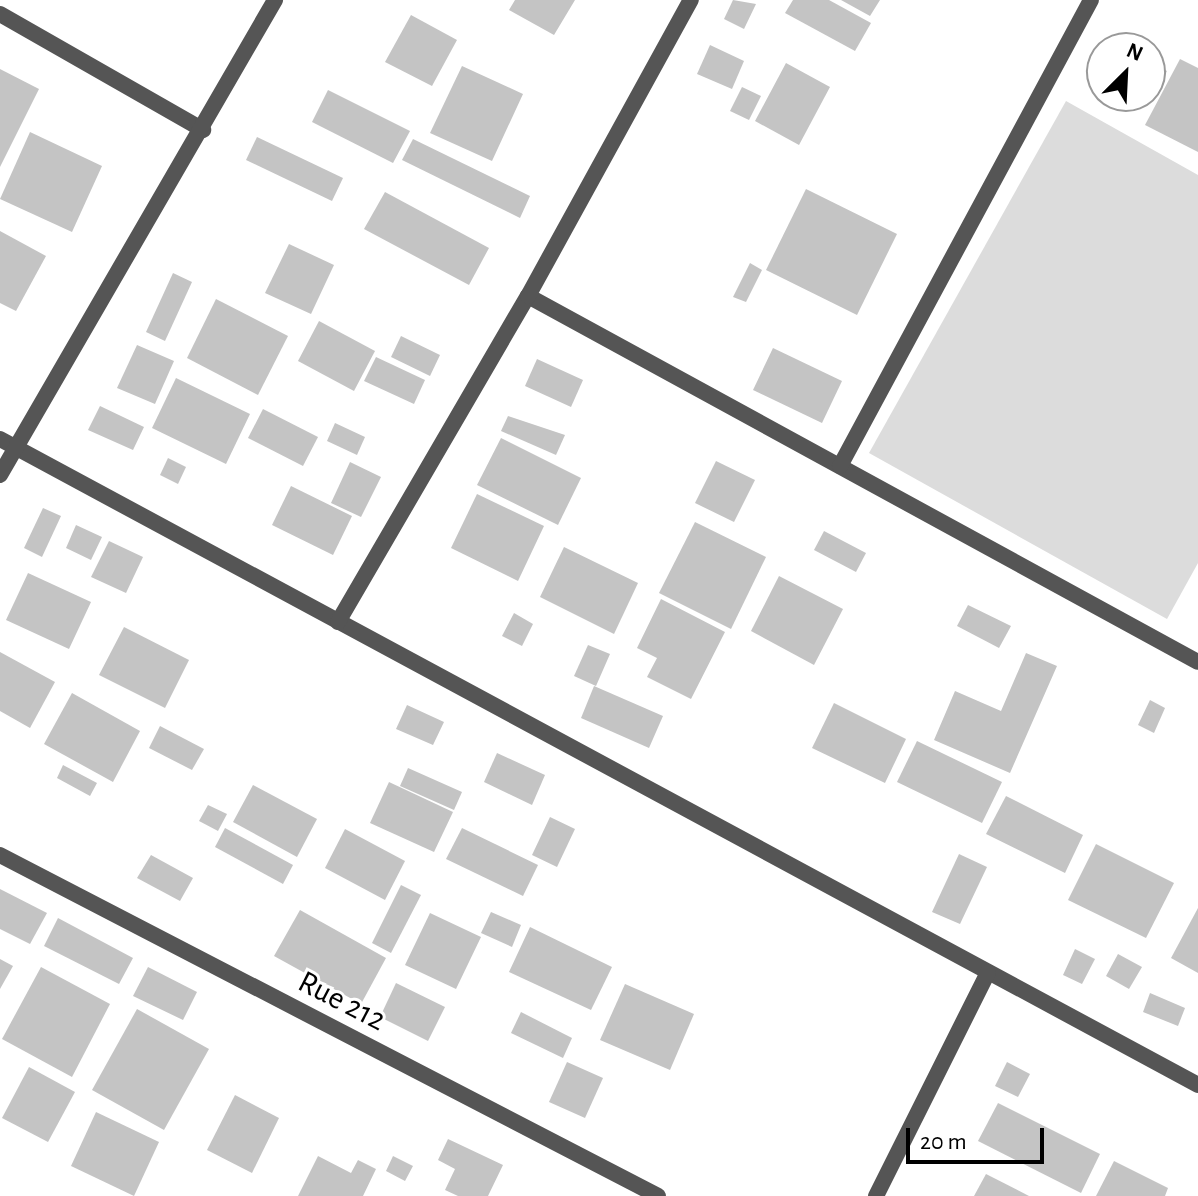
<!DOCTYPE html>
<style>
body{margin:0}
#map{position:relative;width:1198px;height:1196px;overflow:hidden;background:#fff;font-family:"Alegreya Sans",sans-serif}
div>[style]{position:absolute}
[style*='--x']{left:calc(var(--x)*1px);top:calc(var(--y)*1px);width:calc(var(--w)*1px);rotate:calc(var(--a)*1deg)}
.green>*{inset:0;background:#dcdcdc}
.building>*{inset:0;background:#c4c4c4}
.street>*{height:16px;margin:-8px;padding:0 8px;transform-origin:8px;border-radius:8px;background:#555}
span{translate:-50% -50%;white-space:nowrap;text-align:center;line-height:1.15;-webkit-text-stroke:6px #fff;paint-order:stroke}
.street-label{font-size:32px;color:#000}
.north{position:absolute;left:1086px;top:32px;width:80px;height:80px;box-sizing:border-box;background:#fff;border:2px solid #999;border-radius:50%;rotate:24deg;font-size:22px;font-weight:700;line-height:32px;text-align:center;color:#000}
.north::after{content:'';display:block;margin:auto;width:28px;height:36px;background:#000;clip-path:polygon(50% 0,100% 100%,50% 72%,0 100%)}
.scale{position:absolute;left:906px;top:1128px;width:138px;height:36px;box-sizing:border-box;border:4px solid #000;border-top:0;padding-left:10px;font-size:24px;line-height:28px;white-space:nowrap;color:#000;-webkit-text-stroke:6px #fff;paint-order:stroke}
</style>
<div id="map">
<div class="green">
<i style="clip-path:polygon(1066px 101px,1198px 175px,1198px 563px,1167px 619px,869px 453px)"></i>
</div>
<div class="building">
<i style="clip-path:polygon(515px 0,575px 0,554px 35px,509px 10px)"></i>
<i style="clip-path:polygon(733px 0,756px 4px,744px 29px,724px 19px)"></i>
<i style="clip-path:polygon(793px 0,829px 0,871px 23px,855px 51px,785px 13px)"></i>
<i style="clip-path:polygon(841px 0,880px 0,870px 16px)"></i>
<i style="clip-path:polygon(411px 15px,457px 40px,432px 86px,385px 62px)"></i>
<i style="clip-path:polygon(710px 45px,744px 61px,732px 89px,697px 74px)"></i>
<i style="clip-path:polygon(1180px 59px,1198px 68px,1198px 152px,1145px 125px)"></i>
<i style="clip-path:polygon(1150px 62px,1167px 71px,1153px 97px,1150px 95px)"></i>
<i style="clip-path:polygon(786px 63px,830px 87px,799px 145px,755px 121px)"></i>
<i style="clip-path:polygon(462px 66px,523px 94px,492px 161px,430px 133px)"></i>
<i style="clip-path:polygon(0 69px,39px 89px,0 167px)"></i>
<i style="clip-path:polygon(742px 87px,761px 96px,749px 120px,730px 111px)"></i>
<i style="clip-path:polygon(328px 90px,410px 131px,393px 163px,312px 122px)"></i>
<i style="clip-path:polygon(30px 132px,102px 166px,72px 232px,0 199px)"></i>
<i style="clip-path:polygon(257px 137px,343px 178px,332px 201px,246px 160px)"></i>
<i style="clip-path:polygon(413px 139px,530px 196px,520px 218px,402px 160px)"></i>
<i style="clip-path:polygon(806px 189px,897px 234px,857px 315px,766px 270px)"></i>
<i style="clip-path:polygon(385px 192px,489px 248px,469px 285px,364px 229px)"></i>
<i style="clip-path:polygon(0 231px,46px 256px,16px 311px,0 303px)"></i>
<i style="clip-path:polygon(289px 244px,334px 265px,311px 314px,265px 293px)"></i>
<i style="clip-path:polygon(750px 263px,762px 270px,746px 302px,733px 297px)"></i>
<i style="clip-path:polygon(173px 273px,192px 282px,165px 341px,146px 332px)"></i>
<i style="clip-path:polygon(216px 299px,288px 336px,258px 395px,187px 358px)"></i>
<i style="clip-path:polygon(319px 321px,375px 351px,354px 391px,298px 361px)"></i>
<i style="clip-path:polygon(401px 336px,440px 355px,430px 376px,391px 357px)"></i>
<i style="clip-path:polygon(137px 345px,174px 361px,155px 404px,117px 388px)"></i>
<i style="clip-path:polygon(773px 348px,842px 381px,822px 423px,753px 390px)"></i>
<i style="clip-path:polygon(376px 357px,425px 380px,414px 404px,364px 381px)"></i>
<i style="clip-path:polygon(537px 359px,583px 380px,571px 407px,525px 386px)"></i>
<i style="clip-path:polygon(176px 378px,250px 414px,226px 464px,152px 428px)"></i>
<i style="clip-path:polygon(100px 406px,144px 427px,133px 450px,88px 430px)"></i>
<i style="clip-path:polygon(263px 409px,318px 437px,303px 466px,248px 438px)"></i>
<i style="clip-path:polygon(508px 416px,565px 435px,556px 455px,501px 431px)"></i>
<i style="clip-path:polygon(335px 423px,365px 437px,357px 455px,327px 441px)"></i>
<i style="clip-path:polygon(501px 438px,581px 478px,558px 525px,477px 485px)"></i>
<i style="clip-path:polygon(168px 458px,186px 467px,178px 484px,160px 475px)"></i>
<i style="clip-path:polygon(716px 461px,755px 480px,734px 522px,695px 503px)"></i>
<i style="clip-path:polygon(350px 462px,381px 477px,361px 517px,331px 503px)"></i>
<i style="clip-path:polygon(291px 486px,352px 516px,333px 555px,272px 525px)"></i>
<i style="clip-path:polygon(477px 494px,544px 526px,518px 581px,451px 548px)"></i>
<i style="clip-path:polygon(43px 508px,61px 516px,42px 557px,24px 548px)"></i>
<i style="clip-path:polygon(695px 522px,766px 557px,731px 629px,659px 593px)"></i>
<i style="clip-path:polygon(76px 525px,102px 537px,91px 560px,66px 548px)"></i>
<i style="clip-path:polygon(824px 531px,866px 553px,856px 572px,814px 550px)"></i>
<i style="clip-path:polygon(109px 541px,143px 557px,126px 593px,91px 577px)"></i>
<i style="clip-path:polygon(564px 547px,638px 583px,614px 634px,540px 597px)"></i>
<i style="clip-path:polygon(28px 573px,91px 602px,69px 649px,6px 620px)"></i>
<i style="clip-path:polygon(779px 576px,843px 609px,814px 665px,751px 631px)"></i>
<i style="clip-path:polygon(661px 599px,725px 632px,691px 699px,647px 677px,657px 658px,637px 648px)"></i>
<i style="clip-path:polygon(968px 605px,1011px 626px,999px 648px,957px 626px)"></i>
<i style="clip-path:polygon(514px 613px,533px 624px,522px 646px,502px 636px)"></i>
<i style="clip-path:polygon(124px 627px,189px 660px,165px 708px,99px 675px)"></i>
<i style="clip-path:polygon(588px 645px,610px 654px,596px 686px,574px 676px)"></i>
<i style="clip-path:polygon(0 652px,55px 682px,30px 728px,0 711px)"></i>
<i style="clip-path:polygon(1026px 653px,1057px 666px,1010px 773px,934px 740px,955px 691px,1001px 711px)"></i>
<i style="clip-path:polygon(594px 686px,663px 716px,649px 748px,581px 718px)"></i>
<i style="clip-path:polygon(72px 693px,140px 731px,113px 782px,44px 744px)"></i>
<i style="clip-path:polygon(1150px 700px,1165px 708px,1154px 733px,1138px 725px)"></i>
<i style="clip-path:polygon(834px 703px,906px 739px,885px 783px,812px 748px)"></i>
<i style="clip-path:polygon(407px 705px,444px 722px,433px 745px,396px 729px)"></i>
<i style="clip-path:polygon(160px 726px,204px 749px,192px 770px,149px 748px)"></i>
<i style="clip-path:polygon(917px 741px,1002px 782px,982px 823px,897px 782px)"></i>
<i style="clip-path:polygon(497px 753px,545px 775px,532px 805px,484px 782px)"></i>
<i style="clip-path:polygon(63px 765px,97px 783px,90px 796px,57px 778px)"></i>
<i style="clip-path:polygon(408px 768px,462px 792px,454px 810px,400px 786px)"></i>
<i style="clip-path:polygon(389px 782px,453px 812px,434px 852px,370px 823px)"></i>
<i style="clip-path:polygon(253px 785px,317px 819px,297px 857px,233px 822px)"></i>
<i style="clip-path:polygon(1006px 796px,1083px 835px,1065px 873px,986px 834px)"></i>
<i style="clip-path:polygon(208px 805px,227px 814px,218px 831px,199px 821px)"></i>
<i style="clip-path:polygon(550px 817px,575px 829px,557px 867px,532px 855px)"></i>
<i style="clip-path:polygon(225px 828px,293px 865px,283px 884px,215px 847px)"></i>
<i style="clip-path:polygon(462px 828px,538px 865px,523px 896px,446px 859px)"></i>
<i style="clip-path:polygon(345px 829px,405px 861px,385px 900px,325px 868px)"></i>
<i style="clip-path:polygon(1096px 844px,1174px 883px,1146px 938px,1068px 900px)"></i>
<i style="clip-path:polygon(959px 854px,987px 867px,960px 924px,932px 912px)"></i>
<i style="clip-path:polygon(151px 855px,193px 878px,180px 901px,137px 878px)"></i>
<i style="clip-path:polygon(401px 885px,421px 895px,391px 953px,372px 943px)"></i>
<i style="clip-path:polygon(0 889px,47px 913px,30px 944px,0 929px)"></i>
<i style="clip-path:polygon(1198px 908px,1198px 973px,1171px 958px)"></i>
<i style="clip-path:polygon(300px 910px,386px 958px,361px 1004px,274px 956px)"></i>
<i style="clip-path:polygon(491px 912px,521px 925px,512px 947px,481px 933px)"></i>
<i style="clip-path:polygon(430px 913px,481px 937px,456px 989px,405px 965px)"></i>
<i style="clip-path:polygon(58px 918px,133px 958px,119px 984px,44px 946px)"></i>
<i style="clip-path:polygon(530px 927px,612px 967px,591px 1010px,509px 972px)"></i>
<i style="clip-path:polygon(1075px 949px,1095px 959px,1082px 984px,1063px 975px)"></i>
<i style="clip-path:polygon(1118px 954px,1142px 967px,1129px 989px,1106px 976px)"></i>
<i style="clip-path:polygon(0 959px,13px 966px,0 989px)"></i>
<i style="clip-path:polygon(41px 967px,110px 1004px,72px 1077px,2px 1039px)"></i>
<i style="clip-path:polygon(148px 967px,197px 992px,183px 1020px,133px 996px)"></i>
<i style="clip-path:polygon(396px 983px,445px 1007px,428px 1041px,380px 1017px)"></i>
<i style="clip-path:polygon(625px 984px,694px 1014px,670px 1070px,600px 1040px)"></i>
<i style="clip-path:polygon(1150px 993px,1185px 1008px,1178px 1026px,1143px 1012px)"></i>
<i style="clip-path:polygon(137px 1009px,209px 1049px,164px 1130px,92px 1090px)"></i>
<i style="clip-path:polygon(521px 1012px,572px 1038px,563px 1058px,511px 1033px)"></i>
<i style="clip-path:polygon(567px 1062px,603px 1078px,585px 1118px,549px 1102px)"></i>
<i style="clip-path:polygon(1007px 1062px,1030px 1074px,1018px 1097px,995px 1086px)"></i>
<i style="clip-path:polygon(29px 1067px,75px 1092px,48px 1142px,2px 1118px)"></i>
<i style="clip-path:polygon(235px 1095px,279px 1118px,252px 1173px,207px 1150px)"></i>
<i style="clip-path:polygon(998px 1103px,1100px 1154px,1081px 1193px,978px 1141px)"></i>
<i style="clip-path:polygon(96px 1112px,159px 1142px,134px 1196px,71px 1166px)"></i>
<i style="clip-path:polygon(448px 1139px,503px 1165px,488px 1196px,458px 1196px,445px 1190px,455px 1169px,438px 1160px)"></i>
<i style="clip-path:polygon(318px 1156px,351px 1173px,358px 1160px,376px 1169px,363px 1196px,298px 1196px)"></i>
<i style="clip-path:polygon(393px 1156px,413px 1166px,405px 1181px,386px 1171px)"></i>
<i style="clip-path:polygon(1114px 1161px,1168px 1188px,1165px 1196px,1096px 1196px)"></i>
<i style="clip-path:polygon(986px 1174px,1029px 1196px,974px 1196px)"></i>
</div>
<div class="street">
<i style="--x:0;--y:14;--w:234;--a:29.7"></i>
<i style="--x:528;--y:296;--w:763;--a:28.65"></i>
<i style="--x:0;--y:439;--w:1361;--a:28.33"></i>
<i style="--x:840;--y:466;--w:529;--a:-61.69"></i>
<i style="--x:0;--y:475;--w:549;--a:-59.93"></i>
<i style="--x:338;--y:622;--w:377;--a:-59.8"></i>
<i style="--x:528;--y:296;--w:338;--a:-61.2"></i>
<i style="--x:0;--y:855;--w:741;--a:27.39"></i>
<i style="--x:876;--y:1196;--w:250;--a:-63.4"></i>
</div>
<div class="street-label">
<span style="left:342px;top:1001px;rotate:27deg">Rue 212</span>
</div>
<div class="north">N</div>
<div class="scale">20 m</div>
</div>
